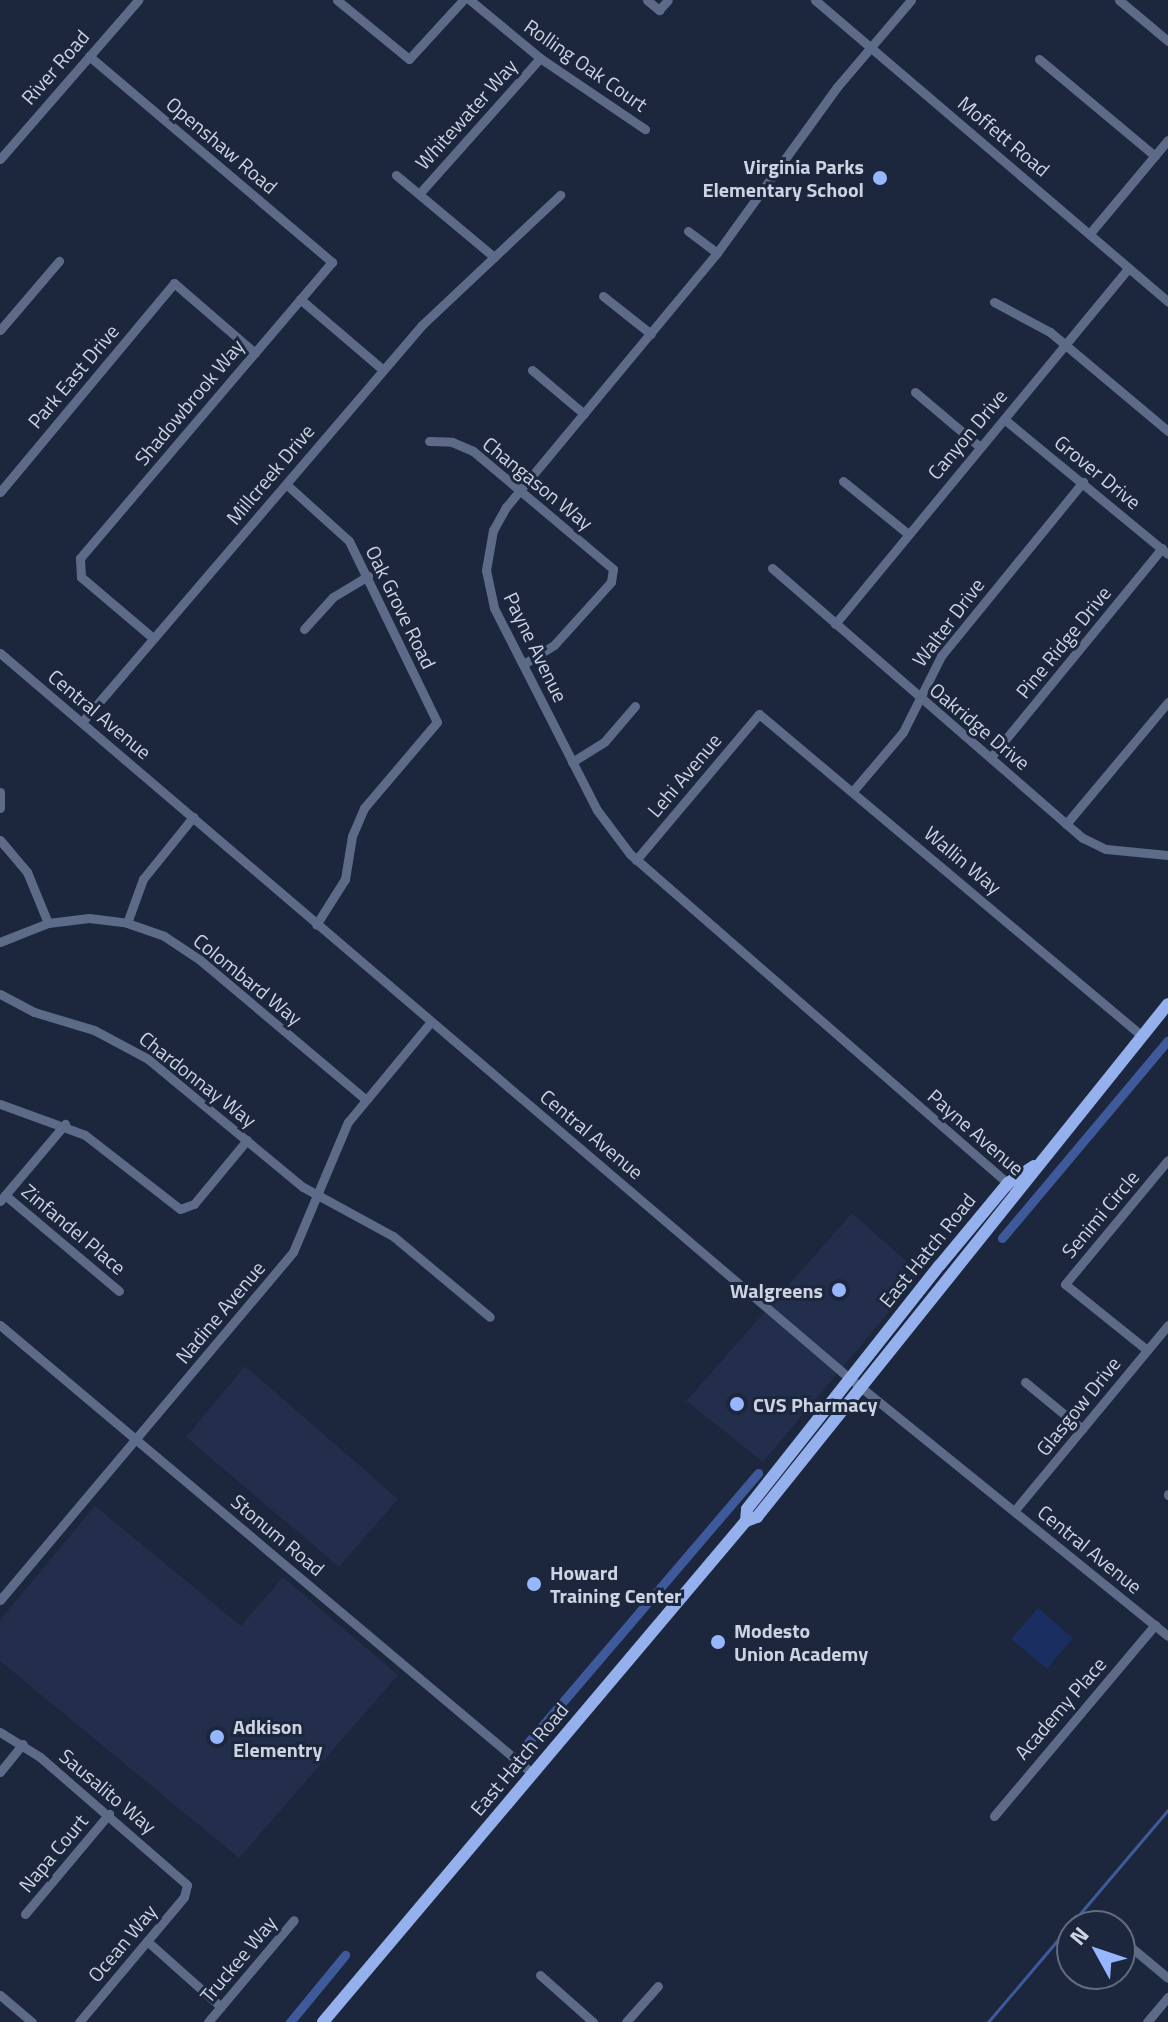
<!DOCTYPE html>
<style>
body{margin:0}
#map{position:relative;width:1168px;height:2022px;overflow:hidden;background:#1c263d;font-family:"Titillium Web",sans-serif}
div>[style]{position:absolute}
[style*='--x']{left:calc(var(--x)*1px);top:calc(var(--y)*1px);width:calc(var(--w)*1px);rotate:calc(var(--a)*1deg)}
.built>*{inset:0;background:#222e4b}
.green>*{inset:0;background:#1b2e61}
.stream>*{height:3px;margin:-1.5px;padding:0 1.5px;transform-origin:1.5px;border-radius:1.5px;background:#3f5a9b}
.canal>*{height:9px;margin:-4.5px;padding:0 4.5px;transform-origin:4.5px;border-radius:4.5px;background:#3f5a9b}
.minor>*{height:9px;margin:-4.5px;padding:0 4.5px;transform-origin:4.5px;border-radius:4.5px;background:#5d6b89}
.major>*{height:12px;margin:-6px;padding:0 6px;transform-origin:6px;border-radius:6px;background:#94b0ed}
.dots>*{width:22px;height:22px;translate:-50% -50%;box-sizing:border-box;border:4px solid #1c263d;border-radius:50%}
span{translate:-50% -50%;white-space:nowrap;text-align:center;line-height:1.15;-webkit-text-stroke:6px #1c263d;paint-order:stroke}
.street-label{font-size:20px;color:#ccd3e2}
.poi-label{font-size:20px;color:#ccd3e2;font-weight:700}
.right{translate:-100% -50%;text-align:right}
.left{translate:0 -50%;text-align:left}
.north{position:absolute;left:1056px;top:1910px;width:80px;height:80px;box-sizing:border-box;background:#1c263d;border:2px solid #626b7f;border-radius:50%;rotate:310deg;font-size:22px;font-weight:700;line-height:32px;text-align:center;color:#ccd3e2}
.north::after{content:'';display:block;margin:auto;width:28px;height:36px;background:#96b6fd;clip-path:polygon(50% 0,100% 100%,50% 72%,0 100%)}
</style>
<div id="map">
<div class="built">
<i style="clip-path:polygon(852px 1213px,921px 1274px,763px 1462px,686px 1401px)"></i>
<i style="clip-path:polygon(245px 1366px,398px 1499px,339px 1567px,186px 1437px)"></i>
<i style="clip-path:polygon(95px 1506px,241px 1626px,283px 1577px,398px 1675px,239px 1858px,0 1661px,0 1620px)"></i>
</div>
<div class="green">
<i style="clip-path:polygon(1038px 1608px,1073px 1638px,1047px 1669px,1011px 1639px)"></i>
</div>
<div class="stream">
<i style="--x:988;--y:2022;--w:278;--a:-49.7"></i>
</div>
<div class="canal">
<i style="--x:1002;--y:1238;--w:258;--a:-50"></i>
<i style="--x:525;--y:1746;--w:359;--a:-49.5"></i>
<i style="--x:290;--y:2022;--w:87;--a:-50.6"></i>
</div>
<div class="minor">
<i style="--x:337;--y:0;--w:93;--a:39.3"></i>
<i style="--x:409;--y:59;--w:80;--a:-47.5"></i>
<i style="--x:470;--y:0;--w:91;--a:39.6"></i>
<i style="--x:540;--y:58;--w:127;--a:34.1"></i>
<i style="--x:647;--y:0;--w:16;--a:40"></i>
<i style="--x:659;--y:10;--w:13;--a:-48"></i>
<i style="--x:815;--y:0;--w:465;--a:40.5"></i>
<i style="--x:911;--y:0;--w:114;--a:130.4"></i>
<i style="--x:837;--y:87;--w:205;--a:125.9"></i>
<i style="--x:717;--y:253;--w:330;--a:129.7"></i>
<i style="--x:506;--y:507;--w:26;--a:119"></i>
<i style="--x:493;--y:530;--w:41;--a:99.9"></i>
<i style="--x:486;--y:570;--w:39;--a:78"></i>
<i style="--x:494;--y:608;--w:227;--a:63"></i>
<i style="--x:597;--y:810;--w:55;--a:53.1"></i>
<i style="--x:630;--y:854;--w:507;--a:41.08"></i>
<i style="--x:1119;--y:0;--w:64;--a:39.9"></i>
<i style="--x:89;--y:56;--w:319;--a:40.3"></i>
<i style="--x:332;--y:262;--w:389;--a:130.4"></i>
<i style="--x:80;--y:558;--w:19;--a:87"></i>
<i style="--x:81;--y:577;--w:94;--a:40.3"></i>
<i style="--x:1039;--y:59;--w:151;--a:39.9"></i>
<i style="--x:0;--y:159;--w:211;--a:-49"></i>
<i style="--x:396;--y:175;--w:128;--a:39.9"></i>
<i style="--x:419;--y:194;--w:182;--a:-48.3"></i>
<i style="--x:688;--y:231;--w:36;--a:37"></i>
<i style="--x:1091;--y:232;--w:120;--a:-50.1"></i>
<i style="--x:603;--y:296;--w:61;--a:38.4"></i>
<i style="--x:300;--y:299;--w:109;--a:40.5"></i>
<i style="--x:994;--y:302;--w:64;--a:28.2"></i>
<i style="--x:1050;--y:332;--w:154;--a:40"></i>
<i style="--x:0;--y:330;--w:91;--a:-49.5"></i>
<i style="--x:532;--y:370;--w:68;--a:40.2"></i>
<i style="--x:915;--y:392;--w:84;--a:40.2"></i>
<i style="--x:1004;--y:419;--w:212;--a:39.5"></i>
<i style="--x:429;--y:441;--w:23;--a:2"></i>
<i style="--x:452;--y:442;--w:23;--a:23"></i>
<i style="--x:473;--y:451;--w:183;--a:40.1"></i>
<i style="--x:613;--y:569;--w:13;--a:99"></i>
<i style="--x:611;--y:582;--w:85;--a:132.1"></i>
<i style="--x:554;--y:645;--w:36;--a:148"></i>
<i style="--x:843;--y:481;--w:82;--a:39.1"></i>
<i style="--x:286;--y:484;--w:85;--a:42.1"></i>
<i style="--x:349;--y:541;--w:201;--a:64.1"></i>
<i style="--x:437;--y:722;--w:113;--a:130.3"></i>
<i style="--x:364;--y:808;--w:30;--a:113"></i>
<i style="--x:352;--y:836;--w:44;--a:99.2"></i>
<i style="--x:345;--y:879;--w:54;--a:122.2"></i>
<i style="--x:0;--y:492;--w:272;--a:-50.2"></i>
<i style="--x:174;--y:283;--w:107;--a:40.8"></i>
<i style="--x:772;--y:568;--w:412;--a:41"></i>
<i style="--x:1083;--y:838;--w:25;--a:26"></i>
<i style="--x:1106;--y:849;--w:62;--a:5.5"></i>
<i style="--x:835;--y:624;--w:461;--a:-50.5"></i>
<i style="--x:304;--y:629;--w:43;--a:-47.8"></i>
<i style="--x:333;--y:597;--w:41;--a:-31"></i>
<i style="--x:0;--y:653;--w:1107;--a:40.49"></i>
<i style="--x:842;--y:1372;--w:419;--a:39"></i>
<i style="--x:82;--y:722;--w:523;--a:-49.42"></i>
<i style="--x:422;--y:325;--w:190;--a:-43.3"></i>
<i style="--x:991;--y:757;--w:270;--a:-50.7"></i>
<i style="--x:572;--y:762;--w:39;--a:-32"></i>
<i style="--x:605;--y:741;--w:46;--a:-49.4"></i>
<i style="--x:853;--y:791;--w:77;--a:-49.7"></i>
<i style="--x:903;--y:732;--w:85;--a:-63.4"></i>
<i style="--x:941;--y:656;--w:225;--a:-50.8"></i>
<i style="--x:0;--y:792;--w:16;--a:90"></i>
<i style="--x:1066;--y:824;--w:159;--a:-50.1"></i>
<i style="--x:0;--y:840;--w:42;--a:49.8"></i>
<i style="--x:27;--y:872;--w:55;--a:67.6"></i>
<i style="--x:636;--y:860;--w:191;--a:-49.9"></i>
<i style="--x:759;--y:714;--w:500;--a:40.05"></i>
<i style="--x:127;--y:923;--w:47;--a:-70"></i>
<i style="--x:143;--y:879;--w:80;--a:-51.1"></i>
<i style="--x:0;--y:942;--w:52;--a:-21.6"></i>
<i style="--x:48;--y:923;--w:41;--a:-7"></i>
<i style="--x:89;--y:918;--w:38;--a:7"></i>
<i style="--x:127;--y:923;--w:39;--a:19"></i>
<i style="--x:164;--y:936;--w:43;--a:33.7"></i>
<i style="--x:200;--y:960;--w:216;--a:40.1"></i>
<i style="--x:0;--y:994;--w:38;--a:28"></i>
<i style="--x:34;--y:1012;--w:63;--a:16.7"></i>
<i style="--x:94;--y:1030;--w:61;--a:28.2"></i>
<i style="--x:148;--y:1059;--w:201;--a:39.6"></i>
<i style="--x:303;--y:1187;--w:102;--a:28.6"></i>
<i style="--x:393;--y:1236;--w:126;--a:39.9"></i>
<i style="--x:0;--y:1104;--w:90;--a:20"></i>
<i style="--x:85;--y:1135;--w:120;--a:37.9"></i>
<i style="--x:180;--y:1209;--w:15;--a:-20"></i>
<i style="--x:194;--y:1204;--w:83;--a:-50.4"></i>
<i style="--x:5;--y:1195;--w:149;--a:40.1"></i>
<i style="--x:0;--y:1201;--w:101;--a:-49.8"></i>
<i style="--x:0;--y:1325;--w:697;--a:40.11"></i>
<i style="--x:1147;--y:1350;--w:105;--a:-141.2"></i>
<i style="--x:1065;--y:1284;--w:161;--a:-50.3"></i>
<i style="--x:1025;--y:1382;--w:74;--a:39.5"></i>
<i style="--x:1168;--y:1494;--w:1;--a:90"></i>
<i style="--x:1015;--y:1510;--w:240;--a:-50.4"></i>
<i style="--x:0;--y:1600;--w:455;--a:-49.9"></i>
<i style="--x:293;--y:1252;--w:141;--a:-67.1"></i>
<i style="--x:348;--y:1122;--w:129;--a:-50.4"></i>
<i style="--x:0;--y:1732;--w:47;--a:32"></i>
<i style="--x:40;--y:1757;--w:195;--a:41"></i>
<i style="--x:187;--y:1885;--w:12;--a:104"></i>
<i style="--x:184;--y:1897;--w:163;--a:130"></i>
<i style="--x:0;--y:1772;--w:36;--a:-51"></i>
<i style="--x:994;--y:1816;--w:250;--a:-49.9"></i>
<i style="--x:25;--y:1914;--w:131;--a:-50"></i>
<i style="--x:1093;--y:1915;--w:17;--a:40"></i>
<i style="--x:1120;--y:1938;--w:62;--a:39.8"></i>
<i style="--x:147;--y:1941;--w:99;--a:41.7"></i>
<i style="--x:540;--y:1975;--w:71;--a:41.6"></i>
<i style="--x:0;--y:1995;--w:42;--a:40.2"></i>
<i style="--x:208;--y:2022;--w:133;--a:-49.9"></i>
<i style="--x:626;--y:2022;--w:48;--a:-48.4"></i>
<i style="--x:1147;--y:2022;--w:33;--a:-50"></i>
</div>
<div class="major">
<i style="--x:746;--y:1521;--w:12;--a:-85"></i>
<i style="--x:747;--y:1509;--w:311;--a:-51.7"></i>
<i style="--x:940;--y:1265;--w:107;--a:-50.3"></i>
<i style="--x:1008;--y:1183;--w:31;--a:-33"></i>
<i style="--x:323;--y:2022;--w:656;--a:-49.83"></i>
<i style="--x:746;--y:1521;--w:12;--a:-20"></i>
<i style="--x:757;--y:1517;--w:657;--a:-51.3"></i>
</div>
<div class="dots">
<i style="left:880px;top:178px;background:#96b6fd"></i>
<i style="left:839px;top:1290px;background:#96b6fd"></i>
<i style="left:737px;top:1404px;background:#96b6fd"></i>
<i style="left:534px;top:1584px;background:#96b6fd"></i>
<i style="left:718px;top:1642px;background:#96b6fd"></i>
<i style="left:217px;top:1737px;background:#96b6fd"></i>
</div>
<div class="street-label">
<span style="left:586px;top:65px;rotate:35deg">Rolling Oak Court</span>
<span style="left:55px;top:67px;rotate:-49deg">River Road</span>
<span style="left:466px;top:114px;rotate:-48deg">Whitewater Way</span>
<span style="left:1004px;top:136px;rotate:40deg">Moffett Road</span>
<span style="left:222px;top:145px;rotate:40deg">Openshaw Road</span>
<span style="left:73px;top:376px;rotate:-50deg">Park East Drive</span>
<span style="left:189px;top:402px;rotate:-50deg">Shadowbrook Way</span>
<span style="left:967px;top:434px;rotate:-50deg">Canyon Drive</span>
<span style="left:1098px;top:472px;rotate:39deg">Grover Drive</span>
<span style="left:270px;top:474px;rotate:-50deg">Millcreek Drive</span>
<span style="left:538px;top:483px;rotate:39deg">Changason Way</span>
<span style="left:401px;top:607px;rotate:64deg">Oak Grove Road</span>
<span style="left:948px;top:622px;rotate:-53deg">Walter Drive</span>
<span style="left:1063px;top:642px;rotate:-51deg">Pine Ridge Drive</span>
<span style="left:536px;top:647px;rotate:64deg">Payne Avenue</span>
<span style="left:100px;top:714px;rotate:40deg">Central Avenue</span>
<span style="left:980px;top:726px;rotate:40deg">Oakridge Drive</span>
<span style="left:684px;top:775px;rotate:-50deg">Lehi Avenue</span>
<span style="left:963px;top:860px;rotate:40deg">Wallin Way</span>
<span style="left:248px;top:979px;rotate:39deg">Colombard Way</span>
<span style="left:198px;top:1079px;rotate:38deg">Chardonnay Way</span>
<span style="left:976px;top:1132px;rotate:41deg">Payne Avenue</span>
<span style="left:592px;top:1134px;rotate:40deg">Central Avenue</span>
<span style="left:1100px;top:1214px;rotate:-50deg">Senimi Circle</span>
<span style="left:74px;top:1229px;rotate:40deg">Zinfandel Place</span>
<span style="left:927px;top:1250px;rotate:-51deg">East Hatch Road</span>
<span style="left:220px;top:1312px;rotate:-50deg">Nadine Avenue</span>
<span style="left:1078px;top:1406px;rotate:-51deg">Glasgow Drive</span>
<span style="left:278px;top:1535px;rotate:40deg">Stonum Road</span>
<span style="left:1090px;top:1549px;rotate:39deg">Central Avenue</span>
<span style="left:1060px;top:1708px;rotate:-49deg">Academy Place</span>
<span style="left:519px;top:1759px;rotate:-50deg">East Hatch Road</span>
<span style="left:108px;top:1791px;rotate:40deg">Sausalito Way</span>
<span style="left:53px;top:1853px;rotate:-50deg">Napa Court</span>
<span style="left:122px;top:1943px;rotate:-50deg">Ocean Way</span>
<span style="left:238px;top:1959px;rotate:-50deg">Truckee Way</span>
</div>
<div class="poi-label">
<span class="right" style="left:864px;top:178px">Virginia Parks<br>Elementary School</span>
<span class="right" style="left:823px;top:1290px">Walgreens</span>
<span class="left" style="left:753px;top:1404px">CVS Pharmacy</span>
<span class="left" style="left:550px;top:1584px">Howard<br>Training Center</span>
<span class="left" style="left:734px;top:1642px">Modesto<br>Union Academy</span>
<span class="left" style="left:233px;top:1738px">Adkison<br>Elementry</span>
</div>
<div class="north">N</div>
</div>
